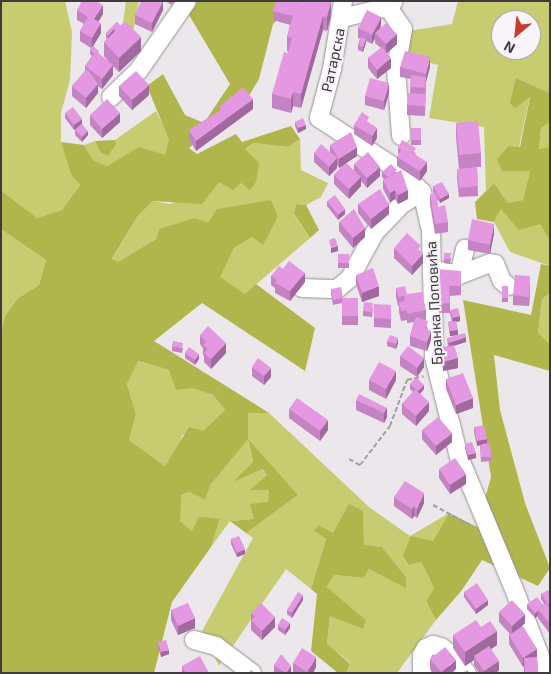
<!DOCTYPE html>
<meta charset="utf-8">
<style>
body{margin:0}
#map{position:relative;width:551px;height:674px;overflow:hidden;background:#ece7eb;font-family:"Exo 2",sans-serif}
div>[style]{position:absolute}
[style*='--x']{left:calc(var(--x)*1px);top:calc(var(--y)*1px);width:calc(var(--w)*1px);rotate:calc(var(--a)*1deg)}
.green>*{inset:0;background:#c6cc6f}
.forest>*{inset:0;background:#b0b64c}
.path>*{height:2px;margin-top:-1px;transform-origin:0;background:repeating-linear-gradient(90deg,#a19ea1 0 5px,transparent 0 7.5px)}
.roads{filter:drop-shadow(0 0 1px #969296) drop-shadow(0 0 1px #969296)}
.minor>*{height:18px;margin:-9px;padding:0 9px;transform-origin:9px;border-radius:9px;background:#fff}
.wall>*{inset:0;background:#c483c2}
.shaded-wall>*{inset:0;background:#a06a9e}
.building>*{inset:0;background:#e498e1}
span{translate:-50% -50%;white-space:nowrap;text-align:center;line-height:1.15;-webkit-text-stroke:4px #f9f4f9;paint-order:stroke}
.street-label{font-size:15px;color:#3d3b3d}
.frame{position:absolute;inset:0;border:2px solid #3d3b3d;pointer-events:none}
.north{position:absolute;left:491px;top:10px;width:50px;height:50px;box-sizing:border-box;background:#f9f4f9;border:1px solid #aeaaae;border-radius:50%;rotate:208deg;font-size:14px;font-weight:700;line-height:20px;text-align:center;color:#3d3b3d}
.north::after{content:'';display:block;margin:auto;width:18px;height:22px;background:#c83b31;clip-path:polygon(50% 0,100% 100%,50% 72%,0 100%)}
</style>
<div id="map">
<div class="green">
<i style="clip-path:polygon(1px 1px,65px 1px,72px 32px,70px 80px,61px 113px,61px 142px,71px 175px,80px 185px,62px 210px,37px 218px,19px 208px,1px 191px)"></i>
<i style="clip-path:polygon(126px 1px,139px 1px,133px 32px,123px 23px)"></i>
<i style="clip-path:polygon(evenodd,458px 1px,550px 1px,550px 93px,516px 78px,530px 96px,519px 147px,509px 146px,530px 171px,523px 200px,508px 203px,494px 183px,486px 191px,484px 127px,429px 118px,438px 65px,402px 55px,409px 31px,452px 24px,458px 1px,501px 20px,531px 20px,531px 50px,501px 50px,501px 20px)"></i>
<i style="clip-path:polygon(156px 111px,170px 140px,165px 155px,119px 159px,107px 166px,93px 160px,84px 145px,95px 141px,100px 152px,116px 144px,115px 140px)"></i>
<i style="clip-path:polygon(550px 122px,550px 147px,539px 150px,541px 128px)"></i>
<i style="clip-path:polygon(300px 139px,301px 170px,328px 183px,321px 197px,306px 205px,296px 204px,294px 215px,310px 238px,245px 294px,219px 277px,234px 248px,252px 237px,263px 244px,278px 217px,159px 229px,156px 239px,118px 262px,112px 260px,137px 217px,153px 201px,170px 204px,218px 182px,241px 183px,250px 189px,245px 149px,253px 143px,288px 147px)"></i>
<i style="clip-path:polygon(501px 209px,540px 224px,550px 241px,550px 266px,510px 252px,494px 222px)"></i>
<i style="clip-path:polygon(1px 229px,46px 260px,39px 285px,17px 299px,5px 316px,1px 333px)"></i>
<i style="clip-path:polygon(550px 293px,550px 345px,548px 345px,538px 333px,542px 299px)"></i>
<i style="clip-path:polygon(137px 361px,169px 370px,191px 388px,213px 395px,225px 410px,203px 431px,182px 435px,181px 444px,165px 466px,129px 440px,136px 414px,127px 384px)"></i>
<i style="clip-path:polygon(248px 413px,269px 413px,369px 507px,410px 536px,449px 513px,433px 541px,409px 565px,421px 562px,434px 588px,426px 601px,436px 620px,397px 673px,346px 673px,350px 663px,327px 643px,330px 615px,363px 629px,366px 620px,327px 587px,334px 575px,364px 578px,369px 569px,406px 587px,406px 577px,382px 547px,364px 546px,363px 511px,333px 533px,314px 531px,326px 539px,311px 589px,286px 569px,219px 666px,202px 631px,253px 538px,246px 533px,298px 495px,248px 441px,253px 462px,235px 481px,261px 469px,267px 475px,251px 490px,270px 489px,268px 502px,254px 519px,230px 521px,211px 547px,220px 519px,192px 531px,180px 521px,180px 495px,189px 492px,205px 500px,211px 484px,226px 463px)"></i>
</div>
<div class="forest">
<i style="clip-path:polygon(evenodd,191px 1px,297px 1px,273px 24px,259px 79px,250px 94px,189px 148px,197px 154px,236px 134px,242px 142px,291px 126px,300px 139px,288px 147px,253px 143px,245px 149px,259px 163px,256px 182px,250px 190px,241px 183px,233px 190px,219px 182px,202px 204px,153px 201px,137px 217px,112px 259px,118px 262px,156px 239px,159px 229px,195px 218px,208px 223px,217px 209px,271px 200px,278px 217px,263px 245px,252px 237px,234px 248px,220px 277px,245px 294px,256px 284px,315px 328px,305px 371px,202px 303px,154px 341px,269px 413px,248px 413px,248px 439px,298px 495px,246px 533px,230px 521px,254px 519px,250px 504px,268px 502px,269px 490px,250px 490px,267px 475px,262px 469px,233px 482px,253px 462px,248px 439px,211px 484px,205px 500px,189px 492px,181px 495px,180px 521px,192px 531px,199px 517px,220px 519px,211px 547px,172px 602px,154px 673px,1px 673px,1px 333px,5px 316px,17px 299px,39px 285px,46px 260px,1px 229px,1px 191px,37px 218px,62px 210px,80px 185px,71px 175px,61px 142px,84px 145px,93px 160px,107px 166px,139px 147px,165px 155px,169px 140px,147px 86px,163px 74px,185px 115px,204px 123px,230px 84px,186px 10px,191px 1px,138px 361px,169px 370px,176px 390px,191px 388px,213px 395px,225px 410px,203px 431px,189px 427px,165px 466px,129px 440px,136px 414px,127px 384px,138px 361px)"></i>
<i style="clip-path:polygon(516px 78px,550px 93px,550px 122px,541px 128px,539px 149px,550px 147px,550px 241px,540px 224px,519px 230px,501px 209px,494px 222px,477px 219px,475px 202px,494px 183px,508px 203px,523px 200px,530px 171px,502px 171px,497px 159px,509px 146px,520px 147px,530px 97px,515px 108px,510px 103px)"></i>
<i style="clip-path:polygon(115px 140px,116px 144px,108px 156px,100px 152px,95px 141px)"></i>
<i style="clip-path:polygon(296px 204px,306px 205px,319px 230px,310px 238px,294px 214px)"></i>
<i style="clip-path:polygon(541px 264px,550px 266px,550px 293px,542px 299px,538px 333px,550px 345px,550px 371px,494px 355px,500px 410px,525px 503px,550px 568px,538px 586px,482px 560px,462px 590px,436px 620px,426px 601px,434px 588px,421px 562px,409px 565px,403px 556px,411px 536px,433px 541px,449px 513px,477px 527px,491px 477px,463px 300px,531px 315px)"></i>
<i style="clip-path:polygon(349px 504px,363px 511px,364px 545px,382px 547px,406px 577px,406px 588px,369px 569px,364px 578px,334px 575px,327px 587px,366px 620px,363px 629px,330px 616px,327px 643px,350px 664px,346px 673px,338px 673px,311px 651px,317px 594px,311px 589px,326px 539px,314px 531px,318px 525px,333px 533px)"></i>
</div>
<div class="path">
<i style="--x:349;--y:459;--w:13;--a:29"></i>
<i style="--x:360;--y:465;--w:49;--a:-52.4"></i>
<i style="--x:390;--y:426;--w:49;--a:-69.7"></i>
<i style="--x:407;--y:380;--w:17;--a:-13"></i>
<i style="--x:433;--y:505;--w:44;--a:28.3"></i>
</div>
<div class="roads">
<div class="minor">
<i style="--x:343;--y:1;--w:69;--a:99.2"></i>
<i style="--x:332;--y:69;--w:51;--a:104.9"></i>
<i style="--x:319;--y:118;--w:97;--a:33.2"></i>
<i style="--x:400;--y:171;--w:30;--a:44"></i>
<i style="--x:422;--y:192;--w:40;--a:77"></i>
<i style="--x:431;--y:231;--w:126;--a:88.6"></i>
<i style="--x:434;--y:357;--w:103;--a:76"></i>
<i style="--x:459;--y:457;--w:143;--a:67.4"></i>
<i style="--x:514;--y:589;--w:75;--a:68.9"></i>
<i style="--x:541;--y:659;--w:14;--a:90"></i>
<i style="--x:388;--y:7;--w:27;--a:56"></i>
<i style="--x:403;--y:29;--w:41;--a:99.9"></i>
<i style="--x:396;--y:69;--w:67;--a:85.7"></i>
<i style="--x:342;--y:18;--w:47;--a:-13.4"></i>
<i style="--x:388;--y:7;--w:8;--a:-45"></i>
<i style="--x:111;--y:97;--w:39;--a:-44"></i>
<i style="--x:139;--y:70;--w:84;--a:-55.2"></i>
<i style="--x:440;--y:271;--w:19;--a:12"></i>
<i style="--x:459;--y:275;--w:33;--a:-21"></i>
<i style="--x:490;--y:263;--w:5;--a:11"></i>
<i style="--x:495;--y:264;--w:18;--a:68"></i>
<i style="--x:502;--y:281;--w:8;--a:40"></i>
<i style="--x:459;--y:275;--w:27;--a:-77"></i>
<i style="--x:302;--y:288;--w:35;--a:2"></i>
<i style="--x:337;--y:289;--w:17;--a:-40"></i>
<i style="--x:350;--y:278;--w:52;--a:-61.5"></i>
<i style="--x:375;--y:232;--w:39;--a:-46"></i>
<i style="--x:402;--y:204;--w:23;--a:-31"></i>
<i style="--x:194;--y:640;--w:23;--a:15"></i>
<i style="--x:216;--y:646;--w:45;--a:36.9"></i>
<i style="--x:422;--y:673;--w:18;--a:-90"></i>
<i style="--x:422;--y:655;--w:8;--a:-60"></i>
<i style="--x:426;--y:648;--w:8;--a:-23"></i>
<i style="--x:433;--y:645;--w:8;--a:14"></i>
<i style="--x:441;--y:647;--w:15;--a:37"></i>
<i style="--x:453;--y:656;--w:22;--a:51"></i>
</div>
</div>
<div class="wall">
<i style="clip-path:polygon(165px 1px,174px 1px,172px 5px)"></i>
<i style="clip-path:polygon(331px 1px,331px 16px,327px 31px,323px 30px,301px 108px,293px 106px,291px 113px,272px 108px,272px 94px,289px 52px,287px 51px,287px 37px,290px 25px,273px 20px,273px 11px)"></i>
<i style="clip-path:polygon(77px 10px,103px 14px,98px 22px,101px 33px,93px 46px,99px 54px,109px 62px,104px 56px,104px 42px,107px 39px,106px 38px,106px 33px,117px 22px,141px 51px,119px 72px,113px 66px,113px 75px,102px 89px,98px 86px,98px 93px,86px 108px,72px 96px,72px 86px,85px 71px,85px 66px,92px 56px,90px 54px,90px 50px,91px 48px,80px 41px,80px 31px,84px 24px,77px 20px)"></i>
<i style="clip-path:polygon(163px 10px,152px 32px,135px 24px,135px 15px)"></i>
<i style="clip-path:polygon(381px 26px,380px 29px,397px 44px,387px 53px,391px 68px,377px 79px,368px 68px,368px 58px,381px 48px,375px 43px,375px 38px,372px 44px,366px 41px,363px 52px,358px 50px,358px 45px,360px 39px,358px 38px,358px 28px)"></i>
<i style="clip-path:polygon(400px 67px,430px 67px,426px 82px,425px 116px,407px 115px,407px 105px,410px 93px,411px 79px,400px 77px)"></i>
<i style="clip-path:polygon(119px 86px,149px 95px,132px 110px,119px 96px)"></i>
<i style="clip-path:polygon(389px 93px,384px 110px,365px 105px,365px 96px)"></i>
<i style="clip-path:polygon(219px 107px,253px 109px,196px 151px,189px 139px,189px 130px,219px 111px)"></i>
<i style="clip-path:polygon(65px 113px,82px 124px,88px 135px,82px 142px,75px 135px,75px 130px,77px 127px,74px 130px,65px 118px)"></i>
<i style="clip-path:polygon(90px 115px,120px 122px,102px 138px,90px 125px)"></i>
<i style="clip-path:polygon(295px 122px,306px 129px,298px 133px,295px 126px)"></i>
<i style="clip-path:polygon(456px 123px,481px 153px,481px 167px,477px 167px,478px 196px,459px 197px,457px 178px,457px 169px,459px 169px,456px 137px)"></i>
<i style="clip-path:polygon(354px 125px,377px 138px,372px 146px,354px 134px)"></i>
<i style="clip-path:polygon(411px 128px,421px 128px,421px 145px,411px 145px)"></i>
<i style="clip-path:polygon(330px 145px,357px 156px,346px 163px,354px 171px,354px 164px,380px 176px,367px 188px,361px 181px,361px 186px,349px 199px,334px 184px,334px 175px,343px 166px,339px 168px,337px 165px,337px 168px,329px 176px,314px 162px,314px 153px,330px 152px)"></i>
<i style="clip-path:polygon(398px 148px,416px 153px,415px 154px,427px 171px,420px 181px,397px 166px,397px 157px,399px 154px,398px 153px)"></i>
<i style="clip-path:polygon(382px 172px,397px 172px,408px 199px,398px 204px,395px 199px,390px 202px,383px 189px,383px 180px,384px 179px,382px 177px)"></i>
<i style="clip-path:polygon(433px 186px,449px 198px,440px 203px,437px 199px,438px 207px,448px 222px,448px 232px,435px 234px,430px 204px,430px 194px,434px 194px,433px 191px)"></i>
<i style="clip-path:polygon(327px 201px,345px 214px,338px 220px,327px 206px)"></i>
<i style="clip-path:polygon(358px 204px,389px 214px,371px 229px,358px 213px)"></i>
<i style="clip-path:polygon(339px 222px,365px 237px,353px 248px,339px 231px)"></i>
<i style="clip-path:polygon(494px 233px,490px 254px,468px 250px,468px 240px)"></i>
<i style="clip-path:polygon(394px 248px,421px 252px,423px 263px,412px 275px,394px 258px)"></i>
<i style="clip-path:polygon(338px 254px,349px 254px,349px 268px,338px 268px)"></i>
<i style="clip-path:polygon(451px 258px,450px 264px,444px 263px,444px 259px)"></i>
<i style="clip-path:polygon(283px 269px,305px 282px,290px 301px,275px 293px,275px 288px,271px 285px,271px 276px)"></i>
<i style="clip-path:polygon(437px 269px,461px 286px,461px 295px,450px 296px,450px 313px,439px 313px)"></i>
<i style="clip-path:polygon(356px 275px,379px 296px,362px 302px,356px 284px)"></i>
<i style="clip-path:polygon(530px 285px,529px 306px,513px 305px,513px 295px)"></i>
<i style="clip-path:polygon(502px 286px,508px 286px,508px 302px,502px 302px)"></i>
<i style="clip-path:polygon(396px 288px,407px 294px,426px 310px,426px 320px,425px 320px,431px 340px,427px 351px,410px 346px,410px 336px,414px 322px,407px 323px,407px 320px,401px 321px,399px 312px,399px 306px,398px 306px,396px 297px)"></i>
<i style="clip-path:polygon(331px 289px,343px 298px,358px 298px,358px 325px,342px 325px,342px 303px,333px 305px,331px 294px)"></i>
<i style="clip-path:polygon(374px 304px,391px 314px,391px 328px,374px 327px)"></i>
<i style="clip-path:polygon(373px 308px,372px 317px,363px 316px,363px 311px)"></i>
<i style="clip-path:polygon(450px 310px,460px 321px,456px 322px,458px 335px,450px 336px,448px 322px,452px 321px,450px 314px)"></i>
<i style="clip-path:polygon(200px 335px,226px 353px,211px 369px,204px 362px,204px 356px,203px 355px,203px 348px,200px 344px)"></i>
<i style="clip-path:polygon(447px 338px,466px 342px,454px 346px,458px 368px,443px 371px,442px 348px,448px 346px)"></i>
<i style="clip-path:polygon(387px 341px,398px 343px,396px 349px,387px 346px)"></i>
<i style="clip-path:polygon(172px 346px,183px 348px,182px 353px,172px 351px)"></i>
<i style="clip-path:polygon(185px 353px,199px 359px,195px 365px,185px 358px)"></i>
<i style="clip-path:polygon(400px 356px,424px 367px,417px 377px,400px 366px)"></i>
<i style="clip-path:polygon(252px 367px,271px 377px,264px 385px,252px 376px)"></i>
<i style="clip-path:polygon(446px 379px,473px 408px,456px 414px,446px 389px)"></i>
<i style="clip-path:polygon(369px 380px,396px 380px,386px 399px,369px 390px)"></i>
<i style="clip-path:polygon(410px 384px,424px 389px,420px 394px,429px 411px,416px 426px,402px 414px,402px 404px,413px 392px,410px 389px)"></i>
<i style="clip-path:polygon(356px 400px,387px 408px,387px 417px,384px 423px,356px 410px)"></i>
<i style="clip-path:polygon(289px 409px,328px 430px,320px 441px,289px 418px)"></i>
<i style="clip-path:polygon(474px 427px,487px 443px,480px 445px,490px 444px,491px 461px,481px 462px,480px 445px,477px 446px,474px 432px)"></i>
<i style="clip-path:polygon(422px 430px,452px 442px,436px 455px,422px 439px)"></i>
<i style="clip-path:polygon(465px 444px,476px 458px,468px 460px,465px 448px)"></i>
<i style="clip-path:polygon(439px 469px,466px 484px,450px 494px,439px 478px)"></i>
<i style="clip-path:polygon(394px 497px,424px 503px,417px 518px,414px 516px,412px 519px,394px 506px)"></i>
<i style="clip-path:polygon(231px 539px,245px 554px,237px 557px,231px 544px)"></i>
<i style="clip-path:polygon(464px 592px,488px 605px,476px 614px,464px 597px)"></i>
<i style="clip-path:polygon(550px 593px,549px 608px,550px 634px,538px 618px,538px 616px,535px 618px,527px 609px,527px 604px,543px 605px,544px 604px,541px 599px,541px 594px)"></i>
<i style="clip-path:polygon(303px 600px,292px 618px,287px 614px,287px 610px)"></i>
<i style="clip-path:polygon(171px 610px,195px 628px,178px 635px,171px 620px)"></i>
<i style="clip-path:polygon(499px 612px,525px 623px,521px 627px,537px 657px,538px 673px,524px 673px,524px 666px,523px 667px,509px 644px,509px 635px,510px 634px,499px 622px)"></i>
<i style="clip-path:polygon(251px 613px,275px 627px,262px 640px,251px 630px)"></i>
<i style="clip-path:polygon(278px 625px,290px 628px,285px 635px,278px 630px)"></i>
<i style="clip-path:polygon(481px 627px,497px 645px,491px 649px,499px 670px,496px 673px,479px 673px,474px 665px,474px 660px,465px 666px,453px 648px,453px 635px)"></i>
<i style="clip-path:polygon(158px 642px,169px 654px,161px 657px,158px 647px)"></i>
<i style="clip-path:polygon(430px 659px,456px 669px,451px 673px,433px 673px,430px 669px)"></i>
<i style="clip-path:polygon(293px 663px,316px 667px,313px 673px,293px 673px)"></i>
<i style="clip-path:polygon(274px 665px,291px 673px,274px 673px)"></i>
<i style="clip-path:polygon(182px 666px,209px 673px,182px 673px)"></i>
</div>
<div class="shaded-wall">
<i style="clip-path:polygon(163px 1px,163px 10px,152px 32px,152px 23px)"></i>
<i style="clip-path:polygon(331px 2px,331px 16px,327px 31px,327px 17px)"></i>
<i style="clip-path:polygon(103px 5px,103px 14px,94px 29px,94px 19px)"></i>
<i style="clip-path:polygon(323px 16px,323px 30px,301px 108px,301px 94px)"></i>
<i style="clip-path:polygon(381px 17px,381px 26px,377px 35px,375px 33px,375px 38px,372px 44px,372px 35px)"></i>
<i style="clip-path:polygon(101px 23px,101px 33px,92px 48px,92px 38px)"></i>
<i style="clip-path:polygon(114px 29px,114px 34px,108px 40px,108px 36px)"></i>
<i style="clip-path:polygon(397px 34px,397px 44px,386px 54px,386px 44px)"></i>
<i style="clip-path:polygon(141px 37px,141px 51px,119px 72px,119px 58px)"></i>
<i style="clip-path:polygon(366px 39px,366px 43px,363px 52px,363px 47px)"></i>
<i style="clip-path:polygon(430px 57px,430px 67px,426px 82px,425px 98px,426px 74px)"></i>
<i style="clip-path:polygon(391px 58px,391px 68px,377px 79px,377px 70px)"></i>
<i style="clip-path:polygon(113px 65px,113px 75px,102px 89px,102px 79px)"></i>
<i style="clip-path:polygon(389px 83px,389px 93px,384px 110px,384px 101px)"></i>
<i style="clip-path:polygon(98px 84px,98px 93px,86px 108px,86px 98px)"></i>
<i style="clip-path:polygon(149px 85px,149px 95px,132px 110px,132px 100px)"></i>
<i style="clip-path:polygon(293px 92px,293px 106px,291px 113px,291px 99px)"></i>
<i style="clip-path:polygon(253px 99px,253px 109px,196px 151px,196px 141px)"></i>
<i style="clip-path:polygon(120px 113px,120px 122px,102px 138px,102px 129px)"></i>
<i style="clip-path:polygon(82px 119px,82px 124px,74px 130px,74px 125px)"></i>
<i style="clip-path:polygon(306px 125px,306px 129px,298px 133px,298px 128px)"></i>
<i style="clip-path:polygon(377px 128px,377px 138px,372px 146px,372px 136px)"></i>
<i style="clip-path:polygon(88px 131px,88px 135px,82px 142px,82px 137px)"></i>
<i style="clip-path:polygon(357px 147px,357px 156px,339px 168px,339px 159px)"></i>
<i style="clip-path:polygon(337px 158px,337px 168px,329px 176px,329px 167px)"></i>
<i style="clip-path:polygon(427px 162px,427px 171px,420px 181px,420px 171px)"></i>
<i style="clip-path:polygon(380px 167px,380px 176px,367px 188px,367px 178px)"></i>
<i style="clip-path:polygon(361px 177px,361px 186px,349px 199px,349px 189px)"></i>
<i style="clip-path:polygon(395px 190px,395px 199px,390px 202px,390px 193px)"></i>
<i style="clip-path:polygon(408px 190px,408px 199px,398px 204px,398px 195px)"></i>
<i style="clip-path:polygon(449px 194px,449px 198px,440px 203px,440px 199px)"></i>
<i style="clip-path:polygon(389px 205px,389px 214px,371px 229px,371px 219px)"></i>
<i style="clip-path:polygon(345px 209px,345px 214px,338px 220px,338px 215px)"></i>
<i style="clip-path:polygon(494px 224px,494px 233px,490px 254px,490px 245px)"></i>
<i style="clip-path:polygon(365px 228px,365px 237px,353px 248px,353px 238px)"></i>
<i style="clip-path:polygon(338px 246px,338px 251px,331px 253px,331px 248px)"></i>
<i style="clip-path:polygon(423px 254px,423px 263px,412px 275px,412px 266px)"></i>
<i style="clip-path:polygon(305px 273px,305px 282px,290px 301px,290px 291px)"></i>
<i style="clip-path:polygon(530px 276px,530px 285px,529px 306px,529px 297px)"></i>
<i style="clip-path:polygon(379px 286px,379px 296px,362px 302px,362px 293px)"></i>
<i style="clip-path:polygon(460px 316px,460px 321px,453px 323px,453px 318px)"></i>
<i style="clip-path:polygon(458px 330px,458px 335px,450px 336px,450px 331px)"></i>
<i style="clip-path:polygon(431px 331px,431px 340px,427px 351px,427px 342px)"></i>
<i style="clip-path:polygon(466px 337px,466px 342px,449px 347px,449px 343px)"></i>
<i style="clip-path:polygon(398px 338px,398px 343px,396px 349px,396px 344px)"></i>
<i style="clip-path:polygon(226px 343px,226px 353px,211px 369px,211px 359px)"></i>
<i style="clip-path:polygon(199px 354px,199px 359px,195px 365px,195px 360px)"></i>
<i style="clip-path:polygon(424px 358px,424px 367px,417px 377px,417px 368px)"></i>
<i style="clip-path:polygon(458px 358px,458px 368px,443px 371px,443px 362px)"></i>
<i style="clip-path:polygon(271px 368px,271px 377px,264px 385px,264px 376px)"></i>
<i style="clip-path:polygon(396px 371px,396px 380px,386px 399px,386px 389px)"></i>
<i style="clip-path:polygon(424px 385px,424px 389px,418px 396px,418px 391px)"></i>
<i style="clip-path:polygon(473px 398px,473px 408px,456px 414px,456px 405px)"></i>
<i style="clip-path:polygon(429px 402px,429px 411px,416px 426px,416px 416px)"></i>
<i style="clip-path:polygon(387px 408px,387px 417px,384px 423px,384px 413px)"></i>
<i style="clip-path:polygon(328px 420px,328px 430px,320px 441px,320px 431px)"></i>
<i style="clip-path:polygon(452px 433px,452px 442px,436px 455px,436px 446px)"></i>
<i style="clip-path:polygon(487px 439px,487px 443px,477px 446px,477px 441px)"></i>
<i style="clip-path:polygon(476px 453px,476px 458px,468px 460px,468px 455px)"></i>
<i style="clip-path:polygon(466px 474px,466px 484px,450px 494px,450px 485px)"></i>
<i style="clip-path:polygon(424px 493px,424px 503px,417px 518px,417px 509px)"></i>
<i style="clip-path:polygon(414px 506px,414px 516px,412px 519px,412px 509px)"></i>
<i style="clip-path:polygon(245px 549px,245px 554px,237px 557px,237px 553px)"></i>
<i style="clip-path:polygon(303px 595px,303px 600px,292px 618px,292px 613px)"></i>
<i style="clip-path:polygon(488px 600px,488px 605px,476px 614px,476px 609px)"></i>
<i style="clip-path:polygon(538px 611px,538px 616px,535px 618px,535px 613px)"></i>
<i style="clip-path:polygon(525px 614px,525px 623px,512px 636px,512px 626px)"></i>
<i style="clip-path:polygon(275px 617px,275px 627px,262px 640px,262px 631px)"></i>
<i style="clip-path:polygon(195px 618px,195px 628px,178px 635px,178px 626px)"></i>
<i style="clip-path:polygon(290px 623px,290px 628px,285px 635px,285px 630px)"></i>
<i style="clip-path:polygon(497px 631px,497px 645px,476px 659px,474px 656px,474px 660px,465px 666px,465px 652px)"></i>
<i style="clip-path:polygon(537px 649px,537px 658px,524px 658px,524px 666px,523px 667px,523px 658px)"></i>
<i style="clip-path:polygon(169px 650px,169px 654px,161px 657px,161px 652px)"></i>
<i style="clip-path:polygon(316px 657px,316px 667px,313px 673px,307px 673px)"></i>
<i style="clip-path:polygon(456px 660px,456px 669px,451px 673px,441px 673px)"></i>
<i style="clip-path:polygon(499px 661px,499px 670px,496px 673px,484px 673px,484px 671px)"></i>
<i style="clip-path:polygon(291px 666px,291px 673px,286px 673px)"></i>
</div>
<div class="building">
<i style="clip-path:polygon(82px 1px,96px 1px,103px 5px,94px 19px,101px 23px,92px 38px,80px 31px,88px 17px,77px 10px)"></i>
<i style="clip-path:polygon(141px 1px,163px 1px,152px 23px,135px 15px)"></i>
<i style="clip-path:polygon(276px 1px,304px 1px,301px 14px,294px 12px,293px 16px,273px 11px)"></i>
<i style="clip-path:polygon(304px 1px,328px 1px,331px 2px,327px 17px,323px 16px,301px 94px,293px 92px,291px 99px,272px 94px,284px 52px,288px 53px,292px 38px,287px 37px,294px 12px,301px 14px)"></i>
<i style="clip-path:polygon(367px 10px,381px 17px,372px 35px,358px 28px)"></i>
<i style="clip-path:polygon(125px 21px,141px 37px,119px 58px,104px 42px)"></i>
<i style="clip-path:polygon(117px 22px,121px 26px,116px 31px,114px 29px,108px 36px,106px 33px)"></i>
<i style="clip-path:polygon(386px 23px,397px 34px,386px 44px,375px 33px)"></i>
<i style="clip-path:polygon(361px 37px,366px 39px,363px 47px,358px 45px)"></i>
<i style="clip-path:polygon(93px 46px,99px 51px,97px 53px,96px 52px,94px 54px,90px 50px)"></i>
<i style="clip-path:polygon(382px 47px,391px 58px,377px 70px,368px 58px)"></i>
<i style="clip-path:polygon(405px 51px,430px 57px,426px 74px,400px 67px)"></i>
<i style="clip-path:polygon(96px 52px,113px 65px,102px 79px,85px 66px)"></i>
<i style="clip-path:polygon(87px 69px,98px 84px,86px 98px,72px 86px)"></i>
<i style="clip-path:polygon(136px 71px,149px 85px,132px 100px,119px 86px)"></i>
<i style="clip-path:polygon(411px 75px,426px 77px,425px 88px,410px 87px)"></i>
<i style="clip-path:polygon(370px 78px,389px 83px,384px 101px,365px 96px)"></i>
<i style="clip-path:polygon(243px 87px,253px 99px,196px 141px,189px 130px,221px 110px,219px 107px)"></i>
<i style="clip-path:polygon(408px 93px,426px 94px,425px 106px,407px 105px)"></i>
<i style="clip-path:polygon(107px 99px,120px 113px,102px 129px,90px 115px)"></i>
<i style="clip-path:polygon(73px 107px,82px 119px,74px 125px,65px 113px)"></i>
<i style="clip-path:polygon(362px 112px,369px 117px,367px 121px,377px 128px,372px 136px,354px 125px)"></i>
<i style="clip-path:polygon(303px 118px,306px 125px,298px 128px,295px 122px)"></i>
<i style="clip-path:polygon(478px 121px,481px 153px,459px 155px,456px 123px)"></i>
<i style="clip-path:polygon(81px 124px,88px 131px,82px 137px,75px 130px)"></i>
<i style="clip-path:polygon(411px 128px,421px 128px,421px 140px,411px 140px)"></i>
<i style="clip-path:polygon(351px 132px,357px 147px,339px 159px,330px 145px)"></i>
<i style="clip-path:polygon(402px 140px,416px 148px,413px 153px,403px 147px,401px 150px,398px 148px)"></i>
<i style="clip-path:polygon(321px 144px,337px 158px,329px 167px,314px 153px)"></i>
<i style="clip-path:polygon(403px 147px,427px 162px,420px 171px,397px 157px)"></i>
<i style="clip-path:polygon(368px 152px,380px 167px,367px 178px,354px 164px)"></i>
<i style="clip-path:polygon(346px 163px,361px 177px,349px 189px,334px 175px)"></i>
<i style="clip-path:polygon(391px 164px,397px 170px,391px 175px,388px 177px,382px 172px)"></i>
<i style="clip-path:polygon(477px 167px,478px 186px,459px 188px,457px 169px)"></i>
<i style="clip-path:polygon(401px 170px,408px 190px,398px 195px,395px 190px,390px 193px,383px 180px)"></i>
<i style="clip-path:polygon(442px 182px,449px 194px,440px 199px,433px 186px)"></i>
<i style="clip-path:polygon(380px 189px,389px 205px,371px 219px,358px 204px)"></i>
<i style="clip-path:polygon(436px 193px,438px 207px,445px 205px,448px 222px,435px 224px,430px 194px)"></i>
<i style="clip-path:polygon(335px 195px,345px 209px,338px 215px,327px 201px)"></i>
<i style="clip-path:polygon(354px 209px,365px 228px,353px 238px,339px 222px)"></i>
<i style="clip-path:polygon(472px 219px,494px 224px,490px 245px,468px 240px)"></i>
<i style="clip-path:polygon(407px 233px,421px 246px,418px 249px,423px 254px,412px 266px,394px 248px)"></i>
<i style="clip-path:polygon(335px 238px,338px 246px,331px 248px,329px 240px)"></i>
<i style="clip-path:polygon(444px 253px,451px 253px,450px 259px,444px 259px)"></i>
<i style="clip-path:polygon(338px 254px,349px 254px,349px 263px,338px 263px)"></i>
<i style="clip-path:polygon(289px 261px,305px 273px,290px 291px,275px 283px,277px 280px,271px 276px,279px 266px,283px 269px)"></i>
<i style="clip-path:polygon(373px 268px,379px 286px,362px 293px,356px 275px)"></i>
<i style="clip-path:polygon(437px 269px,461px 271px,461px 286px,449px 286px,450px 303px,439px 304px)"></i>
<i style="clip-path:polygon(515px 275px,530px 276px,529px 297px,513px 295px)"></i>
<i style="clip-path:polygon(405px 286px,407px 294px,422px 292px,426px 310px,407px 314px,407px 310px,401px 311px,399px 302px,405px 301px,404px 296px,398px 297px,396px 288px)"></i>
<i style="clip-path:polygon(502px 286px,508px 286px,508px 298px,502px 298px)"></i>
<i style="clip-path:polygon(341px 287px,343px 298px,333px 300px,331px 289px)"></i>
<i style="clip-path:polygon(342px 298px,358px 298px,358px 316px,342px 316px)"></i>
<i style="clip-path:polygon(364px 302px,373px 303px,372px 312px,363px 311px)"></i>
<i style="clip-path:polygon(374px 304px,391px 305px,391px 319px,374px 318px)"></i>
<i style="clip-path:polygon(458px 308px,460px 316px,453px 318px,450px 310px)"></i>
<i style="clip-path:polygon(416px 317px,428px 321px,426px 329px,431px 331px,427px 342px,410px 336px)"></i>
<i style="clip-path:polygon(456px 321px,458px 330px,450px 331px,448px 322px)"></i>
<i style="clip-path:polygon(208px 326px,226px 343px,211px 359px,204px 353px,208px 349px,203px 345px,206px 342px,200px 335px)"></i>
<i style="clip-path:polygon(465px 333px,466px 337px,449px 343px,447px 338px)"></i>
<i style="clip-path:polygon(390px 335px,398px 338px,396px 344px,387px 341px)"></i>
<i style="clip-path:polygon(173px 341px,183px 343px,182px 348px,172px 346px)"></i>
<i style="clip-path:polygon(454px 345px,458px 358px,443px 362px,442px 348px)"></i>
<i style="clip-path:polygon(408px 346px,424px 358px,417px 368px,400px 356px)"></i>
<i style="clip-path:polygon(189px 347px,199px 354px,195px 360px,185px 353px)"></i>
<i style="clip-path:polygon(258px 358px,271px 368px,264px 376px,252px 367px)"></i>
<i style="clip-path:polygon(379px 362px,396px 371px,386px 389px,369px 380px)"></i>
<i style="clip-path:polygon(463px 373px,473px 398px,456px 405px,446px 379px)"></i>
<i style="clip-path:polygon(416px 377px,424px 385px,418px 391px,410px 384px)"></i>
<i style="clip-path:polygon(415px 389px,429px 402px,416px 416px,402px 404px)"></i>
<i style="clip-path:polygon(359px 394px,387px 408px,384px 413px,356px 400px)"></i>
<i style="clip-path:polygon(297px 398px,328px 420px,320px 431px,289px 409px)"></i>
<i style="clip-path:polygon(438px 417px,452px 433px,436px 446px,422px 430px)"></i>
<i style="clip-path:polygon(484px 425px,487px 439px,477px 441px,474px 427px)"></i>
<i style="clip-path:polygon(472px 442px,476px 453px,468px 455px,465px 444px)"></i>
<i style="clip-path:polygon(490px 444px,491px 457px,481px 457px,480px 445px)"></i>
<i style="clip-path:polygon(455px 458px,466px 474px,450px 485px,439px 469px)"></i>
<i style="clip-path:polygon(405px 481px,424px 493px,417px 509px,414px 506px,412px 509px,394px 497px)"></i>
<i style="clip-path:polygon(239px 536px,245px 549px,237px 553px,231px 539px)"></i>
<i style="clip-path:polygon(477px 583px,488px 600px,476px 609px,464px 592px)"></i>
<i style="clip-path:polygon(548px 590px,550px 593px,550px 603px,548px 604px,541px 594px)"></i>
<i style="clip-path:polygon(298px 592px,303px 595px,292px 613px,287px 610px)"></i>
<i style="clip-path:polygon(537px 597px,543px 605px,538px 609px,538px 611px,535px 613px,527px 604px)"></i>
<i style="clip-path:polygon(512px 600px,525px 614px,512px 626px,499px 612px)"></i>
<i style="clip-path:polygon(188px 603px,195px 618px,178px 626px,171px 610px)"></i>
<i style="clip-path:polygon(261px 603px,275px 617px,262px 631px,251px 620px,255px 617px,251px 613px)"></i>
<i style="clip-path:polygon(546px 603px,550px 609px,550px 624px,538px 609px)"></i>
<i style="clip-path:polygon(282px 618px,290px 623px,285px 630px,278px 625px)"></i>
<i style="clip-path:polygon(476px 620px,481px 627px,490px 621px,497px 631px,465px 652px,453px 635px)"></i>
<i style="clip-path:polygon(523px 626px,537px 649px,523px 658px,509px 635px)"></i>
<i style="clip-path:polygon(166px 640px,169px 650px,161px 652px,158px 642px)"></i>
<i style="clip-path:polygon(489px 646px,499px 661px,484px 671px,474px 656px)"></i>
<i style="clip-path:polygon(445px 647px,456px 660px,441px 672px,430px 659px)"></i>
<i style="clip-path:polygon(302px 648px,316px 657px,307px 672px,293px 663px)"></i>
<i style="clip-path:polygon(281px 654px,291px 666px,286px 673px,274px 665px)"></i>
<i style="clip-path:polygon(200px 656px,209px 673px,185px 673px,182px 666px)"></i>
<i style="clip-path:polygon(537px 657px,538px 673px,525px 673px,524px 658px)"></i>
<i style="clip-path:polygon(251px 670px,255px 673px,249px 673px)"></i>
<i style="clip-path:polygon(468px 670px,469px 673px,462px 673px)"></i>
</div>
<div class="street-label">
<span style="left:333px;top:60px;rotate:-78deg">Ратарска</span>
<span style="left:434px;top:303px;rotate:-93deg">Бранка Поповића</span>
</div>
<div class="frame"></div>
<div class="north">N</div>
</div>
